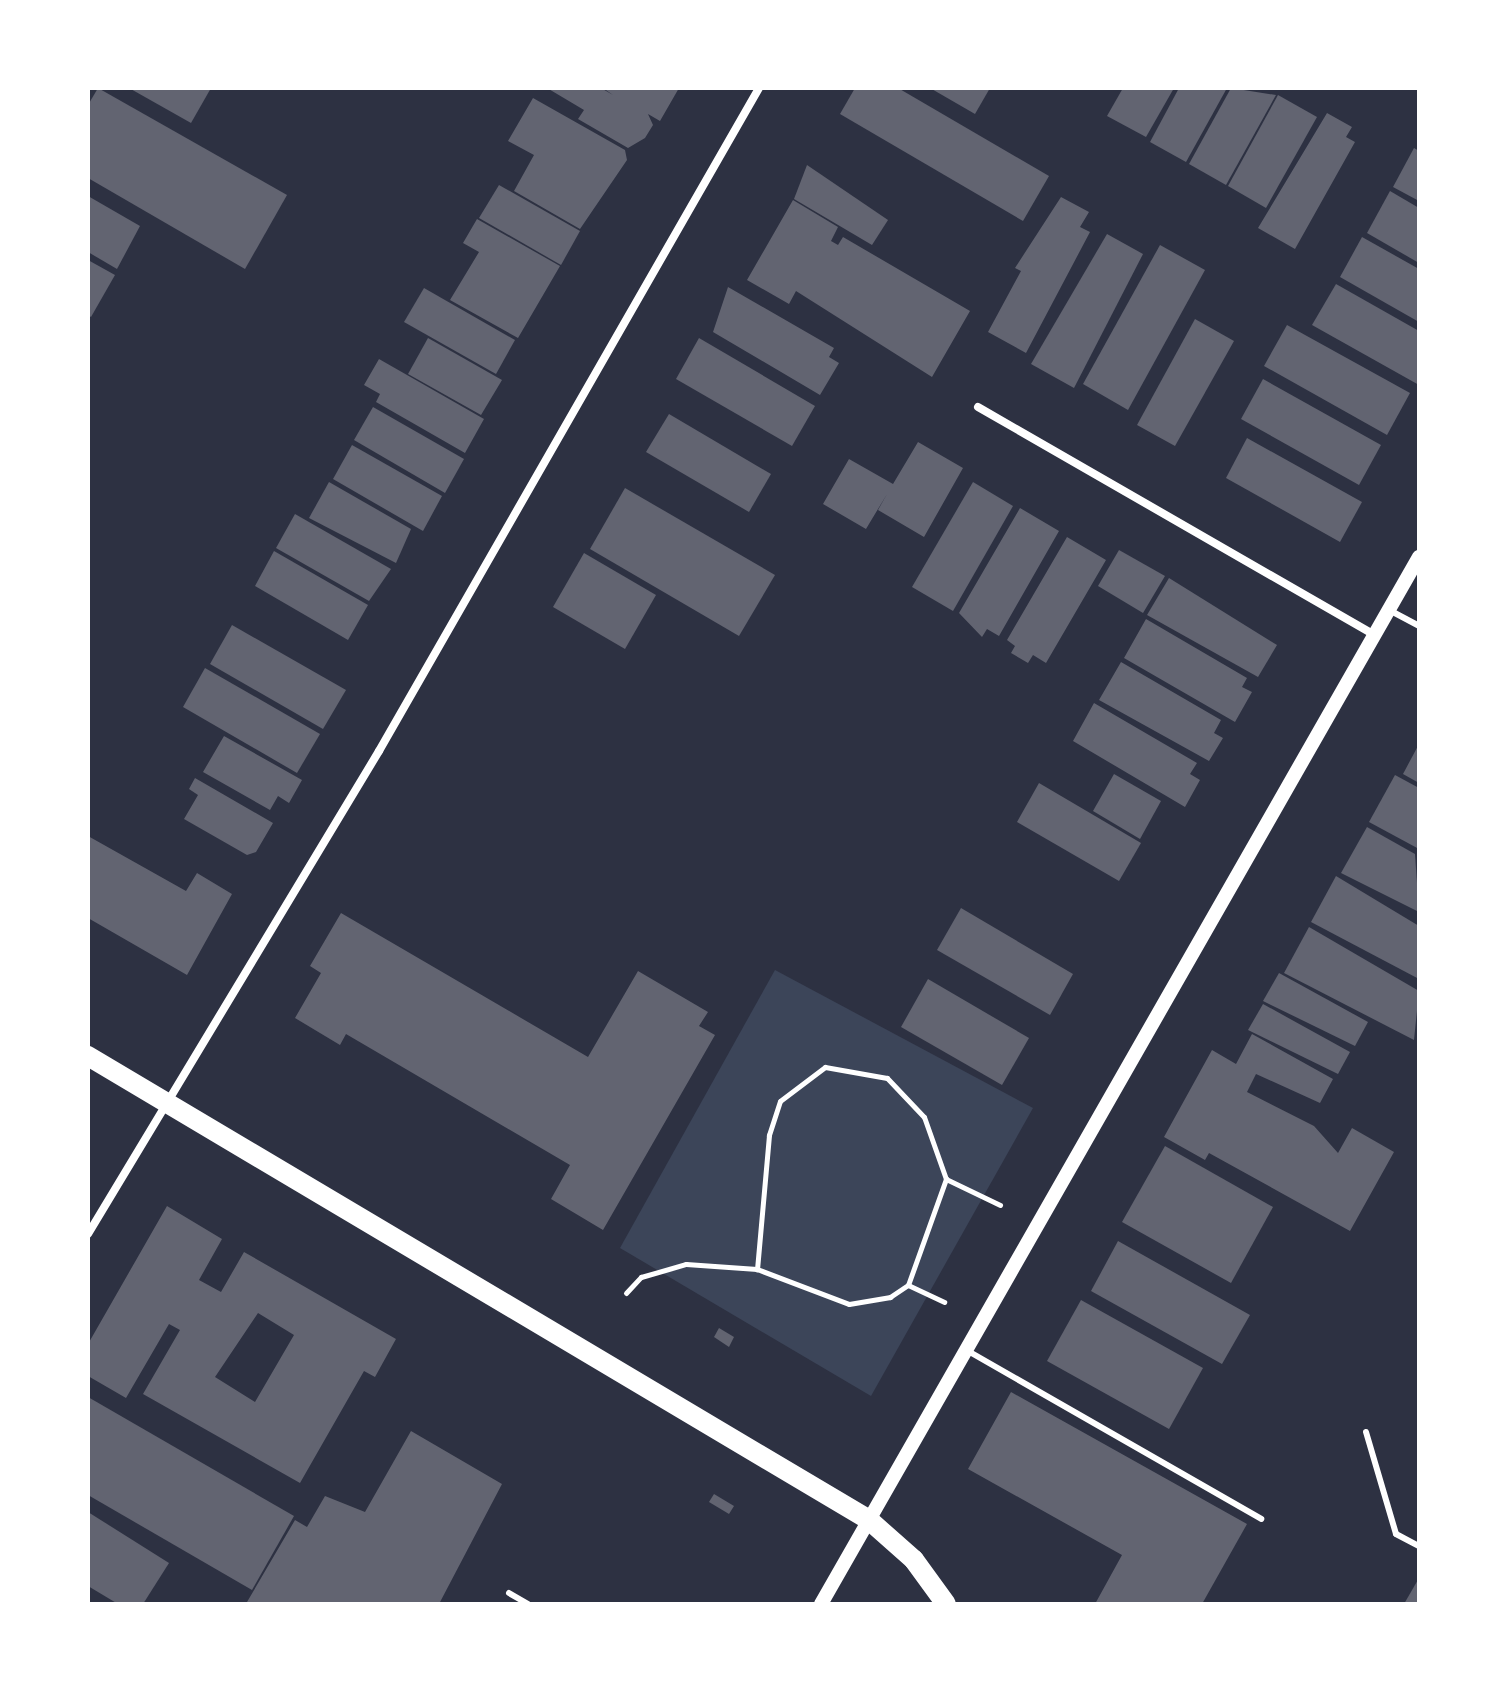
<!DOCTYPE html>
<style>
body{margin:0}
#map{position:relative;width:1507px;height:1692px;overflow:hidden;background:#2d3142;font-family:Rubik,sans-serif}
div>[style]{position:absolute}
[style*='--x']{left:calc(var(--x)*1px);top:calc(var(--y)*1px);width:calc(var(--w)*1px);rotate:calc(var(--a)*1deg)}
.green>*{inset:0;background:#3c4559}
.building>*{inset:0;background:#626471}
.path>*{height:5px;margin:-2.5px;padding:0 2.5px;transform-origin:2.5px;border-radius:2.5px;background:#fff}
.service>*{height:6px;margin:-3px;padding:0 3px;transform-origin:3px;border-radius:3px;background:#fff}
.minor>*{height:8px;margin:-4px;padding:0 4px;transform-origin:4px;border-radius:4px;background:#fff}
.tertiary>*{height:14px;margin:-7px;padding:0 7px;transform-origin:7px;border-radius:7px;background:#fff}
.primary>*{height:20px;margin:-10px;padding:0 10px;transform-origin:10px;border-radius:10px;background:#fff}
span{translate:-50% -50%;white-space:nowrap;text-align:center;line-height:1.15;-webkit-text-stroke:7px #fff;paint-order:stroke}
.frame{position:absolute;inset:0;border:90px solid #fff;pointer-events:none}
</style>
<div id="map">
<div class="green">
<i style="clip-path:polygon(775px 970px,1033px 1108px,871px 1396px,620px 1248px)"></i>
</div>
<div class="building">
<i style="clip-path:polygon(98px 88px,287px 195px,245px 269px,88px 178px,88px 105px)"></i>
<i style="clip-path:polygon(129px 88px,211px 88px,191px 123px)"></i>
<i style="clip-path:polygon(547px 88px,601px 88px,613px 95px,603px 88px,679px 88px,660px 121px,648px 114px,653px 125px,645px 138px,628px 148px,578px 119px,584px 110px)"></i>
<i style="clip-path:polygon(855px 88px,898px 88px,1049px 176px,1023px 221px,840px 114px)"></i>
<i style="clip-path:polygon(930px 88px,990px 88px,975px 114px)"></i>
<i style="clip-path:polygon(1123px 88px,1174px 88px,1146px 137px,1107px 116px)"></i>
<i style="clip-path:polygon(1179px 88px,1227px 88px,1186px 162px,1150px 142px)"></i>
<i style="clip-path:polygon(1231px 88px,1276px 95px,1226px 185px,1189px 164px)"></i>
<i style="clip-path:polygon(1278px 95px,1317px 117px,1266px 208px,1228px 186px)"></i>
<i style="clip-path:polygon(533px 98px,625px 150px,627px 160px,580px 229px,514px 191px,534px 155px,508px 141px)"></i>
<i style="clip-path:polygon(1327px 113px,1352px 127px,1346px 137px,1355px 142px,1295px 249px,1258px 228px)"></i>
<i style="clip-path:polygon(1414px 148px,1419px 151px,1419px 201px,1393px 187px)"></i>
<i style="clip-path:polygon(807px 165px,888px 220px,872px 245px,794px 199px)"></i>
<i style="clip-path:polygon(499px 185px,580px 231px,561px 265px,479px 218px)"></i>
<i style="clip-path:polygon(1390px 191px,1419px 208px,1419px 263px,1367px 233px)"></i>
<i style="clip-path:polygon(88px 196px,140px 226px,117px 269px,88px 252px)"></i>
<i style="clip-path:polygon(1061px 197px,1089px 212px,1080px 227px,1090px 232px,1026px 353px,988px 332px,1021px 271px,1015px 268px)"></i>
<i style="clip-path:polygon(793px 200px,838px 227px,831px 241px,838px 245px,843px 237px,970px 311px,932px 377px,796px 291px,789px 304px,747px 280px)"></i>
<i style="clip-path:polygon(477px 219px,560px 266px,518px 338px,450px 300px,479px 252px,463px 243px)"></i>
<i style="clip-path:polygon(1107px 234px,1143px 254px,1074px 388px,1031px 364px)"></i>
<i style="clip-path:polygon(1362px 237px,1419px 269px,1419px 322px,1340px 277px)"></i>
<i style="clip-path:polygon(1160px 245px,1205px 270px,1128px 410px,1083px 384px)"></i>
<i style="clip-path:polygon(88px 260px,115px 275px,91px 317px,88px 315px)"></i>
<i style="clip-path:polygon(1336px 284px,1419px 331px,1419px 385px,1312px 325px)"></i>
<i style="clip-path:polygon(728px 287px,834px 348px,829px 357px,839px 363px,820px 395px,713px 332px)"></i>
<i style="clip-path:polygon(424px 288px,515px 340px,496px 374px,404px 322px)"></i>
<i style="clip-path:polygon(1195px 319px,1234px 341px,1175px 446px,1137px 425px)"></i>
<i style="clip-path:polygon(1287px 325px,1410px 393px,1387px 435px,1264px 366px)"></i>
<i style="clip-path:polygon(428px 338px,502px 380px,481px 415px,408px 374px)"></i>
<i style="clip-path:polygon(699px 338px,815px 406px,792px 446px,676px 379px)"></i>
<i style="clip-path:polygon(379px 359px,484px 419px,465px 453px,376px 402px,380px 394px,364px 385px)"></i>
<i style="clip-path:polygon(1263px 379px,1381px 445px,1359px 485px,1241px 419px)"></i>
<i style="clip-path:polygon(373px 407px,464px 459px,445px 493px,354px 440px)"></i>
<i style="clip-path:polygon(669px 414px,771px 474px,749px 512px,646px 452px)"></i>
<i style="clip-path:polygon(1247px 438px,1362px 502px,1340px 542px,1226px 478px)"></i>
<i style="clip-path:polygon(918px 442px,963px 468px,924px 537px,878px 510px,887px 494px,866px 529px,823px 504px,849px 459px,893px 484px)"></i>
<i style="clip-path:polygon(352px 445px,442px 496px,423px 531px,333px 479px)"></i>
<i style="clip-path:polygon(329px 482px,411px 529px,396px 563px,309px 518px)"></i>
<i style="clip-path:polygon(973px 482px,1013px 506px,953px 611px,912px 587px)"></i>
<i style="clip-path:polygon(625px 488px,775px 575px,739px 636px,590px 549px)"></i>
<i style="clip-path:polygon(1020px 508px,1059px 531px,999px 636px,987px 629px,982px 637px,959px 613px)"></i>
<i style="clip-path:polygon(295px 514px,391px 569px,369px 601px,276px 548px)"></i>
<i style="clip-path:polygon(1067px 537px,1106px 560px,1046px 663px,1033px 655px,1028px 663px,1011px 653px,1015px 646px,1007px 640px)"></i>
<i style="clip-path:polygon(1119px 550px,1165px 576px,1143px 613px,1098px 586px)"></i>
<i style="clip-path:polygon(274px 551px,368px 605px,348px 640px,255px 586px)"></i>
<i style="clip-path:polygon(584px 553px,656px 595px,625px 649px,553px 607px)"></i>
<i style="clip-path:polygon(1169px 578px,1277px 645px,1258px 677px,1147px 615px)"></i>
<i style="clip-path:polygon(1146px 619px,1247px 678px,1242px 687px,1252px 692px,1235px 722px,1124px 658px)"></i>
<i style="clip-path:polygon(232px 625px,346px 690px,323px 729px,210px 664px)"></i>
<i style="clip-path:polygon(1121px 662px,1221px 720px,1214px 733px,1223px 738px,1209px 761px,1099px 700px)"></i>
<i style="clip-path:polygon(205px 668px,320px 734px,297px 773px,183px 707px)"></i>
<i style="clip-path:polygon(1094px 703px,1197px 763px,1190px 774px,1200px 780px,1185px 807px,1073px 741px)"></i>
<i style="clip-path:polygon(224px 736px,302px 780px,289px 803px,278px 796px,270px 810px,203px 772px)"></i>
<i style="clip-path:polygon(1419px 744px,1419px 783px,1403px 774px)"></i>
<i style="clip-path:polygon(1114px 774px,1161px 801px,1140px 839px,1093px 811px)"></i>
<i style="clip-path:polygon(1395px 775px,1419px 788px,1419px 849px,1369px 822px)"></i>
<i style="clip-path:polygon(195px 778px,273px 823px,256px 852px,247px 855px,184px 819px,198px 795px,189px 789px)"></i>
<i style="clip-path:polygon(1039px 783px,1141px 843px,1119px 881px,1017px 822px)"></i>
<i style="clip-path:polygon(1367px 827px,1415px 854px,1419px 912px,1341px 873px)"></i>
<i style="clip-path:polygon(88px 836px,186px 891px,197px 873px,232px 894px,187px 975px,88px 918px)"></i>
<i style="clip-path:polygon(1336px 876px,1419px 926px,1419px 979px,1311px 922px)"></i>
<i style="clip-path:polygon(961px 908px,1073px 974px,1050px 1015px,937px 950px)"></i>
<i style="clip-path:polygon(341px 913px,588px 1057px,638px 971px,708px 1012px,699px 1026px,715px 1035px,603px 1230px,551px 1199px,570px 1165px,346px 1034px,340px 1045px,295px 1018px,321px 973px,310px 966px)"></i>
<i style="clip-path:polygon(1309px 927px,1419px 991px,1414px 1040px,1284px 973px)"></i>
<i style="clip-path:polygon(1279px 973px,1368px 1022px,1355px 1046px,1263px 1001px)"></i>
<i style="clip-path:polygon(928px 979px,1029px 1038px,1002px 1085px,901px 1027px)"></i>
<i style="clip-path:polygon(1263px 1004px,1350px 1052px,1338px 1074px,1248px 1030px)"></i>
<i style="clip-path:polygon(1252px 1034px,1333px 1079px,1320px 1103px,1256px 1074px,1247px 1092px,1314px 1126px,1338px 1153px,1352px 1128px,1394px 1152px,1350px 1231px,1209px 1153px,1205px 1160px,1164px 1137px,1212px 1050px,1236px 1064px)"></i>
<i style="clip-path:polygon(1165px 1146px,1273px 1207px,1231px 1283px,1122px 1222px)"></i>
<i style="clip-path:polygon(evenodd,167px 1206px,222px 1239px,199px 1280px,221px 1292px,244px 1252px,396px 1339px,375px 1377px,364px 1371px,300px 1483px,143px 1394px,180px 1330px,169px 1324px,126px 1398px,88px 1376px,88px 1344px,167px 1206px,258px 1313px,294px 1335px,255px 1402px,215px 1377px,258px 1313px)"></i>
<i style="clip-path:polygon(1118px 1241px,1250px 1315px,1222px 1364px,1091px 1291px)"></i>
<i style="clip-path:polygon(1081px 1300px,1203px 1368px,1169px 1429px,1047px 1361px)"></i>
<i style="clip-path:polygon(719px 1328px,734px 1337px,729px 1347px,714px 1337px)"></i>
<i style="clip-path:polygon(1011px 1392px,1247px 1524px,1202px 1604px,1095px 1604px,1122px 1555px,968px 1469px)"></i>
<i style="clip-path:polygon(88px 1397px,294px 1516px,252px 1590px,88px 1495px)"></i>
<i style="clip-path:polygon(411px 1431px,502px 1484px,439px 1604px,247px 1602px,295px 1520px,307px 1527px,325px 1496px,365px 1512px)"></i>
<i style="clip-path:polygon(714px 1494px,734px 1506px,729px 1514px,709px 1502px)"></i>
<i style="clip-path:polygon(88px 1512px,169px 1563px,143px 1604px,118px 1604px,88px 1586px)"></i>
<i style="clip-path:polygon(1419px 1578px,1419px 1604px,1404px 1604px)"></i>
</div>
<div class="path">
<i style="--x:946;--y:1179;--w:60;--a:25.7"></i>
<i style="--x:908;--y:1285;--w:40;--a:25"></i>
<i style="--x:626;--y:1293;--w:22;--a:-47"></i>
<i style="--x:641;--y:1277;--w:47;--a:-16.1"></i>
<i style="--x:686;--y:1264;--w:71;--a:4"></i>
<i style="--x:757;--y:1269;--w:98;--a:20.8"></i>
<i style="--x:849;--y:1304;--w:42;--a:-9.7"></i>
<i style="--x:890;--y:1297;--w:22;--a:-34"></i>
<i style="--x:908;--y:1285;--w:113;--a:-70.3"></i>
<i style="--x:946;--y:1179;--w:66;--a:-109.5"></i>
<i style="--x:924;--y:1117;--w:54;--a:-133.5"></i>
<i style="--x:887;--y:1078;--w:63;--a:-169.9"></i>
<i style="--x:825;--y:1067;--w:56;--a:142.9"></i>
<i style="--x:780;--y:1101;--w:36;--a:108"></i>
<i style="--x:769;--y:1135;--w:135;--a:95.1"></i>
</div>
<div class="service">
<i style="--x:1391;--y:611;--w:32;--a:28"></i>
<i style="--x:968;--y:1351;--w:338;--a:29.8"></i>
<i style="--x:1366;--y:1432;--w:106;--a:73.6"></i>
<i style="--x:1396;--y:1534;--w:26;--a:28"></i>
<i style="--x:509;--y:1593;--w:22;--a:30"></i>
</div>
<div class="minor">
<i style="--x:978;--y:407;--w:455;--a:29.9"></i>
<i style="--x:88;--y:1234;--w:564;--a:-58.93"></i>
<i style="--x:379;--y:751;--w:764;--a:-60.18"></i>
</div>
<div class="tertiary">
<i style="--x:821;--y:1604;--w:1206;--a:-60.27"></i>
</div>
<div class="primary">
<i style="--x:88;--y:1056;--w:908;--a:30.71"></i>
<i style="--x:869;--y:1520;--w:60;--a:41.6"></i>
<i style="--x:914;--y:1560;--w:54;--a:54"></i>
</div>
<div class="frame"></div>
</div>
